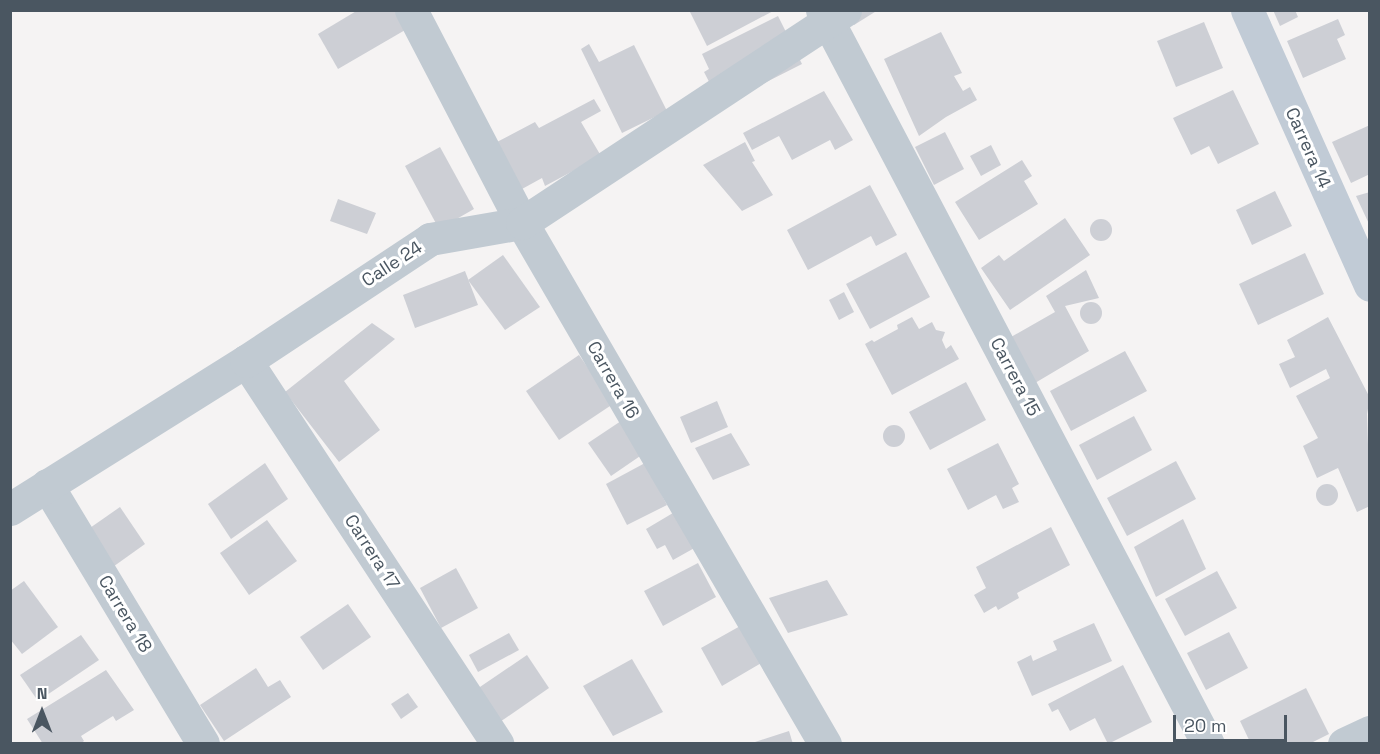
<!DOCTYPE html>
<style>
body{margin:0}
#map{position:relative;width:1380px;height:754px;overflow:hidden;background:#f5f3f3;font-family:"Space Grotesk",sans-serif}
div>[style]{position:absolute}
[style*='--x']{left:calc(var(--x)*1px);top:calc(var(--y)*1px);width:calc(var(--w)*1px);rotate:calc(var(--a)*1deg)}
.building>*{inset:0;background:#cdcfd5}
.round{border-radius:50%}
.street>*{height:33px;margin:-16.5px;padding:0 16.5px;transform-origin:16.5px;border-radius:16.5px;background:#c1cad2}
.secondary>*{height:33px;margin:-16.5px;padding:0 16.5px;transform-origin:16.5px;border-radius:16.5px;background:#c1cbd6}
span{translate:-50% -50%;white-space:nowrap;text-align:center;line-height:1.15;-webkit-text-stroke:6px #fff;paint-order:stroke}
.street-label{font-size:18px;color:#4a5661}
.frame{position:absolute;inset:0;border:12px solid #4a5661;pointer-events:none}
.north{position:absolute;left:12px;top:682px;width:60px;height:60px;-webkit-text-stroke:4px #fff;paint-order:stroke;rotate:0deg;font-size:16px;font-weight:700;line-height:24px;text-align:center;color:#4a5661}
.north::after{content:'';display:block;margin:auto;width:21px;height:27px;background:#4a5661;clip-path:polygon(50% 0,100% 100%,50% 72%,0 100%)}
.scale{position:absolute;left:1173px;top:715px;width:114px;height:27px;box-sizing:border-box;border:3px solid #4a5661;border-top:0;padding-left:8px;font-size:18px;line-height:21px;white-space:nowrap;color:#4a5661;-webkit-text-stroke:4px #fff;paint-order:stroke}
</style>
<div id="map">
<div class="building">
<i style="clip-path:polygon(358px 10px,403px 10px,412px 26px,338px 69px,318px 34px)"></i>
<i style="clip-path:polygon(689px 10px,775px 10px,707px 46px)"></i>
<i style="clip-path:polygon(845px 10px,878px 10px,854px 25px)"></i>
<i style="clip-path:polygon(1273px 10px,1295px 10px,1298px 17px,1280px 26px)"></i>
<i style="clip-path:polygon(778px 16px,802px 64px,721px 105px,704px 72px,709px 69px,702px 54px)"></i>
<i style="clip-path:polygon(1338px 19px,1345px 35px,1337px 39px,1346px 59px,1303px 78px,1287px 41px)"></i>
<i style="clip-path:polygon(1204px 22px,1223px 68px,1176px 87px,1157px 41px)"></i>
<i style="clip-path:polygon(941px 32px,962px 73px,954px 76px,963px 91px,970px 87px,977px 100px,946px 117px,919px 136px,884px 59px)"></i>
<i style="clip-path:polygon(589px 44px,599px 62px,634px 45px,667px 111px,622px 133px,581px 49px)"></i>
<i style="clip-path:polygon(1233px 90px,1259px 144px,1218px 164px,1209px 146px,1191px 155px,1173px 118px)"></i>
<i style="clip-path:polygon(824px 91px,853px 140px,835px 150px,830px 140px,792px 160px,779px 136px,752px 150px,743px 133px)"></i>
<i style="clip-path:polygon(594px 99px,601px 111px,581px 122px,601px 156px,545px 186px,542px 178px,522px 189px,495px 143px,535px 122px,539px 128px)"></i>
<i style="clip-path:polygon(1370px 125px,1370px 174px,1351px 183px,1332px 142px)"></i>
<i style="clip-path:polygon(945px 132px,964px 169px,934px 185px,915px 147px)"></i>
<i style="clip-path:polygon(745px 142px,755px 161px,752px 162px,773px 195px,742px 211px,703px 165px)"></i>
<i style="clip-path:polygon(991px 145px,1001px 165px,981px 176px,970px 156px)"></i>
<i style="clip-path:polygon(440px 147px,474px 209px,439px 229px,405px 166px)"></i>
<i style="clip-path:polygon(1022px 160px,1032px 176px,1024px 181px,1038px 204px,979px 240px,955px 202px)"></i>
<i style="clip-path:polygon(870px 185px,897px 235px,876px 246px,871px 236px,808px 270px,787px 230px)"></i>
<i style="clip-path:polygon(1275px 191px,1292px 226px,1252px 245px,1236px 210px)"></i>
<i style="clip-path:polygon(1370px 192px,1370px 226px,1356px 196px)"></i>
<i style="clip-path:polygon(338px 199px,376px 213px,367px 234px,330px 221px)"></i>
<i style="clip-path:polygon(1065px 218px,1090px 255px,1010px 310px,981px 268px,999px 255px,1004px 261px)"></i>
<i class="round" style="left:1090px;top:219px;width:22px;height:22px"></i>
<i style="clip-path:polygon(906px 252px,930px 297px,870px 329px,846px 284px)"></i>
<i style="clip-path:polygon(1305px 253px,1324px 294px,1258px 325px,1239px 284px)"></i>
<i style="clip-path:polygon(503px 255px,540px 307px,505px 330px,468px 280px)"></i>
<i style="clip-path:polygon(1086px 270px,1099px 298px,1065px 306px,1089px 351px,1035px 383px,1011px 337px,1055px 312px,1046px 296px)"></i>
<i style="clip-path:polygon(465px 271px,478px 305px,415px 328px,403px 295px)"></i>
<i style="clip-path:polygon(844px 292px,854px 312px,839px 320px,829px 300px)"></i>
<i class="round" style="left:1080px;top:302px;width:22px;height:22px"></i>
<i style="clip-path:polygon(912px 317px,919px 329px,932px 322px,936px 330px,945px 332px,942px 340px,946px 349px,951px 345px,959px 359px,892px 395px,865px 344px,872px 340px,874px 342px,898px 329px,897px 325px)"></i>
<i style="clip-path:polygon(1328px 317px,1370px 398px,1367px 414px,1370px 506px,1357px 512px,1338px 468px,1317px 478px,1303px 446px,1318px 438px,1296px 396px,1330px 378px,1326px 369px,1290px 388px,1279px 364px,1295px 357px,1287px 340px)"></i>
<i style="clip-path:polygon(372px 323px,395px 339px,344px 381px,380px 430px,339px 462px,285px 392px)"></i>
<i style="clip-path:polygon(1125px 351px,1147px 391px,1071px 431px,1050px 391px)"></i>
<i style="clip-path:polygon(579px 355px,613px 404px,559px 440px,526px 391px)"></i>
<i style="clip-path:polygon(966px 382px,986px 420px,930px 450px,909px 412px)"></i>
<i style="clip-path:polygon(717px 401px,728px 427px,691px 443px,680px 417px)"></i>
<i style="clip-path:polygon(1134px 416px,1152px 450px,1097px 480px,1079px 445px)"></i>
<i style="clip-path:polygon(624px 419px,646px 452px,611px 476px,588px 443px)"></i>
<i class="round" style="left:883px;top:425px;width:22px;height:22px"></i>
<i style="clip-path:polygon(731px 433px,750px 465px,713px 480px,695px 448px)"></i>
<i style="clip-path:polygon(998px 443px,1019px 484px,1012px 488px,1019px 502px,1003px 509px,996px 495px,968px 510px,947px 469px)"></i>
<i style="clip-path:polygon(1176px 461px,1196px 499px,1127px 536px,1107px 498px)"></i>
<i style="clip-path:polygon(265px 463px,288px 499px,231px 539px,208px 504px)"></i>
<i style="clip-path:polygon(645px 463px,667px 505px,627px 525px,606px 484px)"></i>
<i class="round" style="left:1316px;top:484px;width:22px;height:22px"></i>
<i style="clip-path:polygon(120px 507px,145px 544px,103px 574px,77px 537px)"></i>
<i style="clip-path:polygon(678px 510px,698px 546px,673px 560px,665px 545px,657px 549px,646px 529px)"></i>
<i style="clip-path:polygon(1183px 519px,1206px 569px,1156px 597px,1134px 547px)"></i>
<i style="clip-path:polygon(267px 520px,297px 561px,249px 595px,220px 553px)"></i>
<i style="clip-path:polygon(1051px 527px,1070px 565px,1017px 593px,1019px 598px,998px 610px,996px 606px,984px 613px,974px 595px,986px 588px,976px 567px)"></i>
<i style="clip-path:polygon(698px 563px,716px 597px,663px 626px,644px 591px)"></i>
<i style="clip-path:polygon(456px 568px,478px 608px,441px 628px,420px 588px)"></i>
<i style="clip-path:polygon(1217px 571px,1237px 608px,1185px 636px,1165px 599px)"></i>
<i style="clip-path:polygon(827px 580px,848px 615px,788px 633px,769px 598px)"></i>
<i style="clip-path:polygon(24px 581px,58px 627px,22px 654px,10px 639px,10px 591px)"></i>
<i style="clip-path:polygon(348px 604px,371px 637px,323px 670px,300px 637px)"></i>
<i style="clip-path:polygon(1094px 623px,1112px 661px,1032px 696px,1017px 662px,1031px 655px,1033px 661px,1057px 650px,1053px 641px)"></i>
<i style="clip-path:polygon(742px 625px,763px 662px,722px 686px,701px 648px)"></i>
<i style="clip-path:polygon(1229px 632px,1248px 668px,1206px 690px,1187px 653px)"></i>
<i style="clip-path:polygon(509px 633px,519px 650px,478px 672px,469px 655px)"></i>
<i style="clip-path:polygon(81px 635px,99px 660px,38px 701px,20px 675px)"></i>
<i style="clip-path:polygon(527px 655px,549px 688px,497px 724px,474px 691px)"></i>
<i style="clip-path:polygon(632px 659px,663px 712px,613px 736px,583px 686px)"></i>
<i style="clip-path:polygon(1123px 665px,1152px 722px,1108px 744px,1095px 718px,1070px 731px,1058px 709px,1052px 712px,1048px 704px)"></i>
<i style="clip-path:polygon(256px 668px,268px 687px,280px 680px,291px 697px,224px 741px,200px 705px)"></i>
<i style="clip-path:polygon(106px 670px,134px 710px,116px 721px,113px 716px,81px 736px,84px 741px,80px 744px,43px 744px,27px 719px)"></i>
<i style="clip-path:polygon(1306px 688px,1329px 734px,1309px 744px,1251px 744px,1240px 721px)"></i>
<i style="clip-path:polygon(408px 693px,418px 707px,401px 719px,391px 704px)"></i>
<i style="clip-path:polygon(789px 731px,793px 744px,752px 744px,752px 743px)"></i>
</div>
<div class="street">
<i style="--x:411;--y:10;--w:240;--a:62.5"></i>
<i style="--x:522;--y:223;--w:603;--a:59.82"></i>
<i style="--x:822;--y:10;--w:829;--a:62.26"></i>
<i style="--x:246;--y:361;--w:458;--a:56.7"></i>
<i style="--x:47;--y:485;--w:302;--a:58.9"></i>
<i style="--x:10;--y:509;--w:279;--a:-32.1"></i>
<i style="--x:246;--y:361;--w:221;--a:-33.5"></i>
<i style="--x:430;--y:239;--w:93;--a:-9.9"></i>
<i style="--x:522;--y:223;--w:387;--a:-33.4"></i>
<i style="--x:1344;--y:744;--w:29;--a:-25"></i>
</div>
<div class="secondary">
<i style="--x:1247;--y:10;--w:301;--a:65.9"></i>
</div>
<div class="street-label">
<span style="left:1308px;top:148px;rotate:66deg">Carrera 14</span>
<span style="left:392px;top:264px;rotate:-33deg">Calle 24</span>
<span style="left:1015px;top:377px;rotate:62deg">Carrera 15</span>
<span style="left:613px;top:380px;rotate:60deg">Carrera 16</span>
<span style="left:372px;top:552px;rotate:57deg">Carrera 17</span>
<span style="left:125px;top:614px;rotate:59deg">Carrera 18</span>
</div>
<div class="frame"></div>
<div class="north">N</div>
<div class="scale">20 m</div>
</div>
